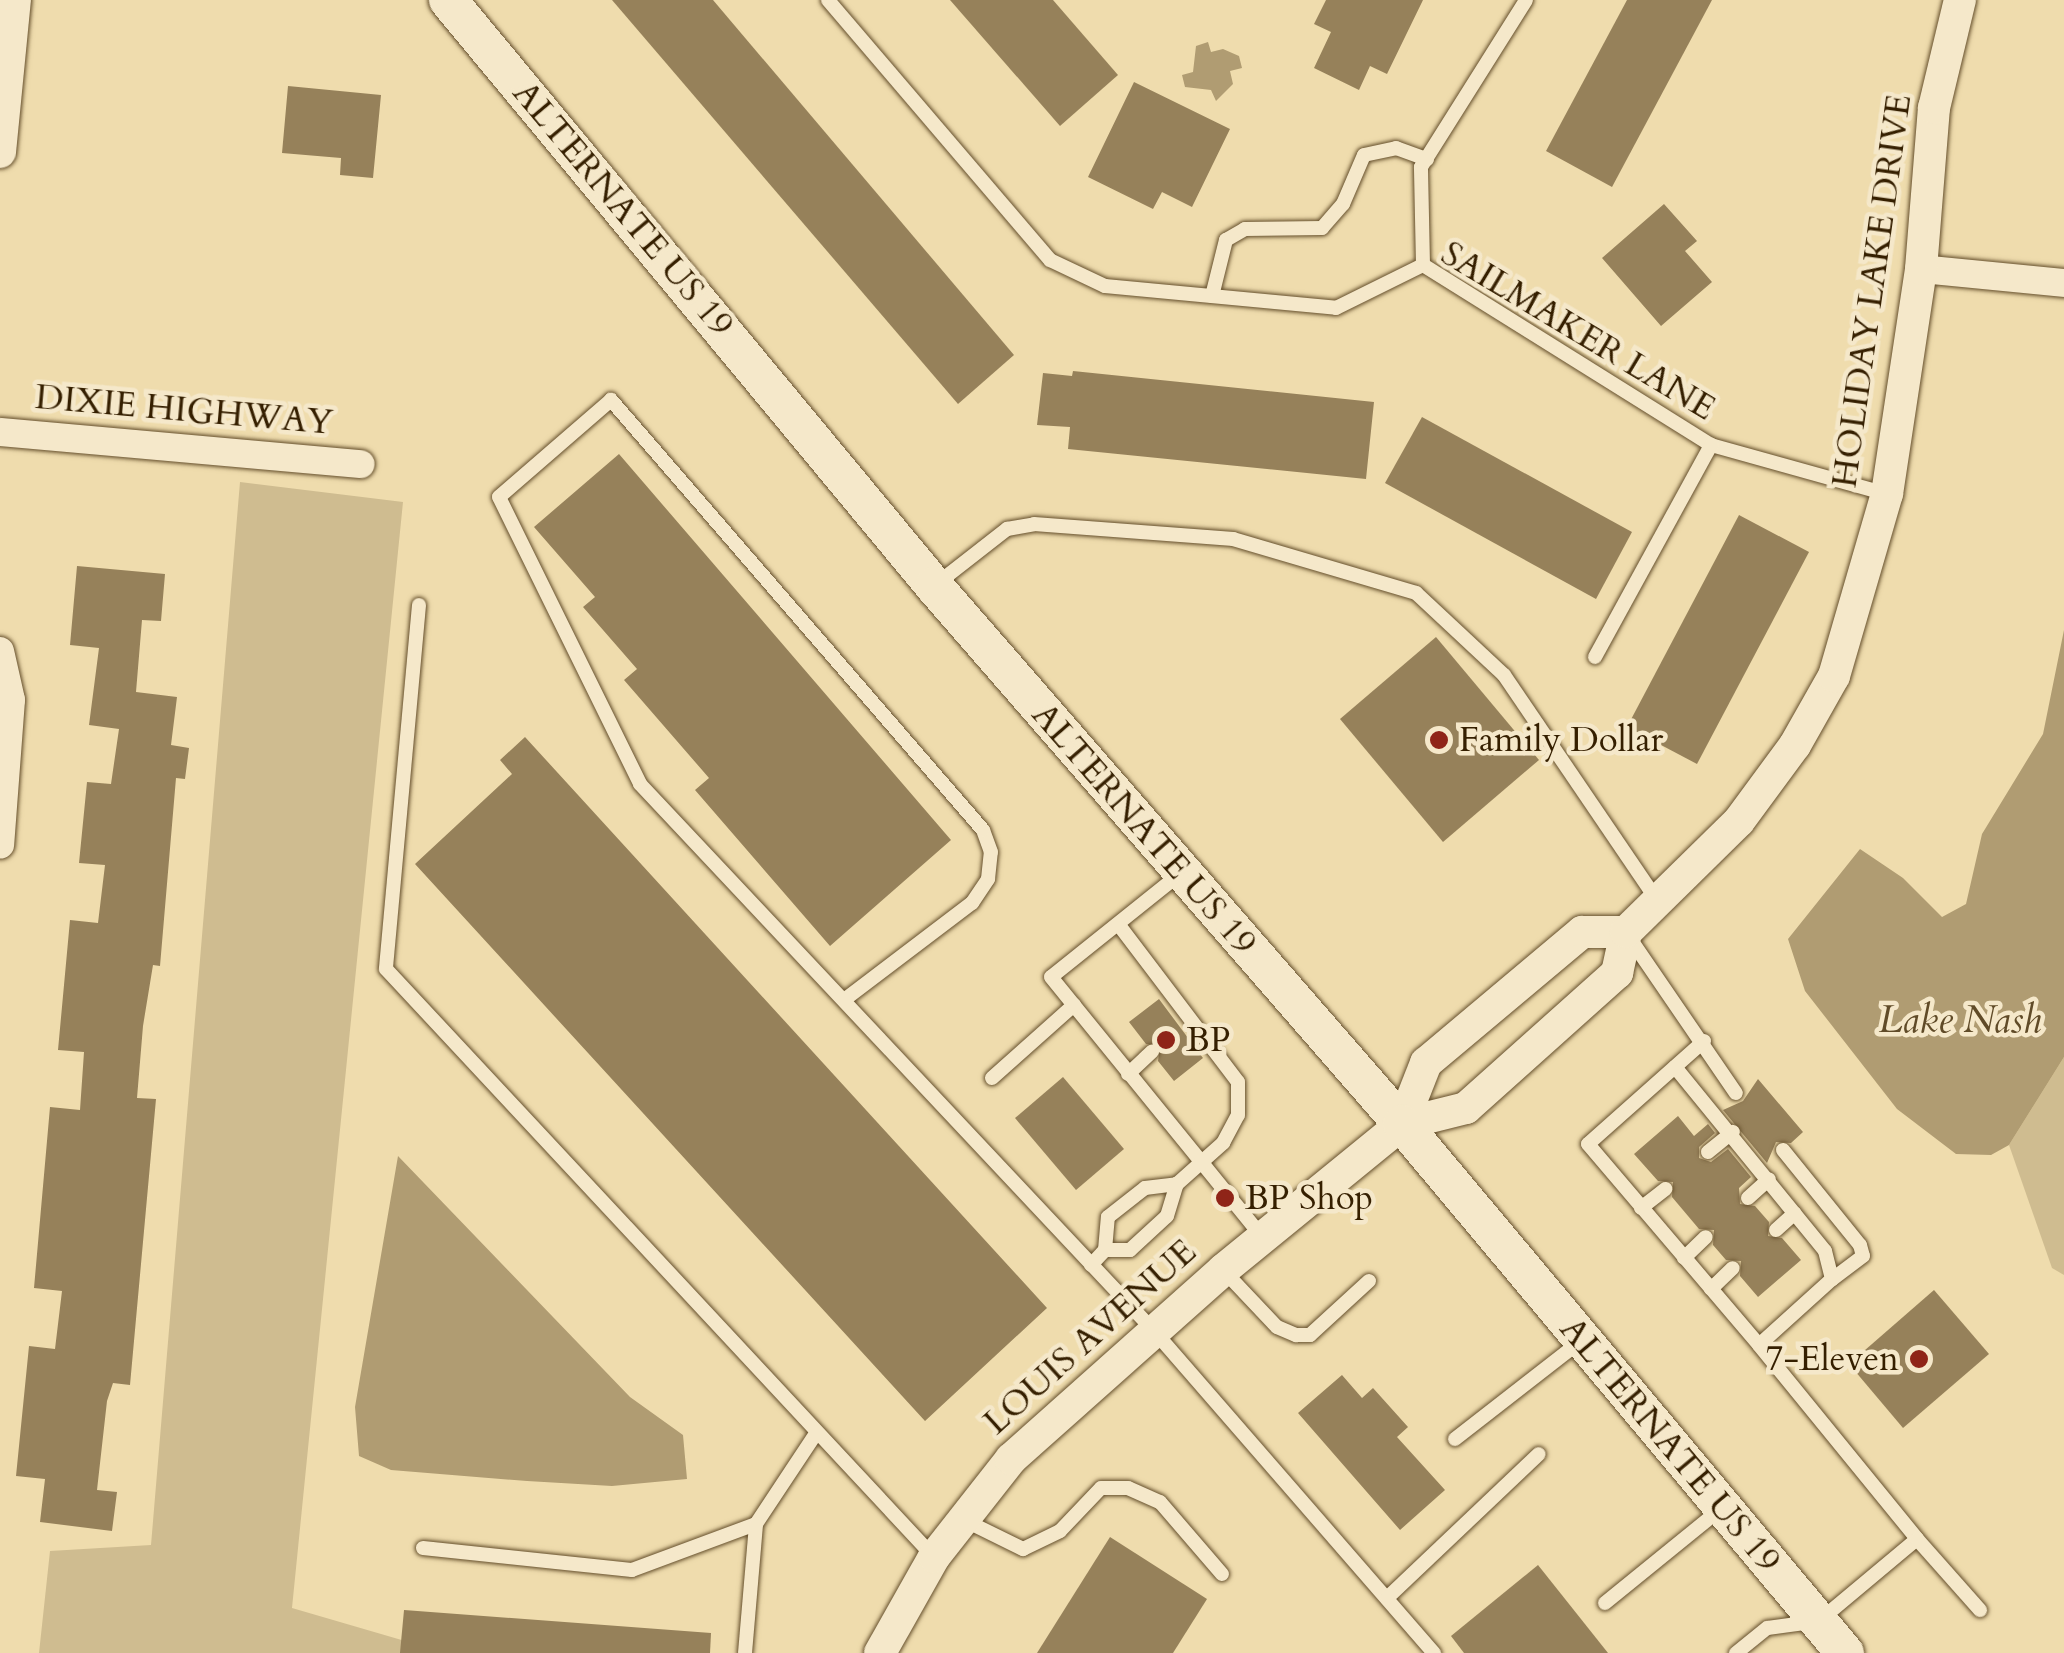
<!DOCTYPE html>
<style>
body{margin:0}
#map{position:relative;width:2064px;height:1653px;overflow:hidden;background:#efdcad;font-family:Cardo,serif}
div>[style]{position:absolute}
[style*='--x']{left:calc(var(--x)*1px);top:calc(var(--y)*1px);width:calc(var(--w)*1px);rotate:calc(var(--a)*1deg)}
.green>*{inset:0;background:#cfbc90}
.water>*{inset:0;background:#b09c72}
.building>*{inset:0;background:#96815a}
.roads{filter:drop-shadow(0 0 2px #644e2b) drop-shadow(0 0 2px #644e2b)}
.service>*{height:14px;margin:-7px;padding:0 7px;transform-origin:7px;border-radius:7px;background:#f5e8ca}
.minor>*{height:28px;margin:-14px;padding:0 14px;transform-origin:14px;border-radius:14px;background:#f5e8ca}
.tertiary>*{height:32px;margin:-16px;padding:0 16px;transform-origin:16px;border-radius:16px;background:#f5e8ca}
.secondary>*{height:38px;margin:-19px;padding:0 19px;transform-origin:19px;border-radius:19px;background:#f5e8ca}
.dots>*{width:28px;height:28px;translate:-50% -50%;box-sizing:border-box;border:5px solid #f5e8ca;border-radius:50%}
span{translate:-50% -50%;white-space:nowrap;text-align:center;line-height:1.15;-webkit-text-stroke:9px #f5e8ca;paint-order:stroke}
.street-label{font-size:35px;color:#351f00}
.poi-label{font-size:35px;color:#351f00}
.left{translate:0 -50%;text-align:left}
.right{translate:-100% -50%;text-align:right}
.water-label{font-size:38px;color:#604b28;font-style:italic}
</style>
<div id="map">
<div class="green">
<i style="clip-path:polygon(240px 482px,403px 502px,292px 1608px,405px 1641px,403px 1653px,39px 1653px,50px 1551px,151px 1545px)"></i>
<i style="clip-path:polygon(2064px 1057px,2064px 1275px,2052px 1268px,2009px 1145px)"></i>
</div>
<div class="water">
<i style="clip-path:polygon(1208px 42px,1211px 52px,1223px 49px,1239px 56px,1242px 68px,1230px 71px,1233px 84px,1216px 101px,1211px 90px,1185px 87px,1182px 75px,1193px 72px,1196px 46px)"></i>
<i style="clip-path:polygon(2064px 630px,2064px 1057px,2009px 1145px,1991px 1155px,1956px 1154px,1897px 1109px,1805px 991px,1788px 939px,1860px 849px,1903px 878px,1942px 917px,1966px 904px,1982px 834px,2043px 734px)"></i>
<i style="clip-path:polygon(398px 1156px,630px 1397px,683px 1435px,687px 1479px,612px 1486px,527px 1481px,391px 1470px,359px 1456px,355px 1407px)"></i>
</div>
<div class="building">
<i style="clip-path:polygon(612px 0,713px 0,1014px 355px,958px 404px)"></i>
<i style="clip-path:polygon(950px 0,1053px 0,1118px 75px,1060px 126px)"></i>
<i style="clip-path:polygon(1326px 0,1423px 0,1387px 74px,1370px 66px,1359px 90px,1314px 68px,1331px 32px,1314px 24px)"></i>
<i style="clip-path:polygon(1627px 0,1712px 0,1612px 187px,1546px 151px)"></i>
<i style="clip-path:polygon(1134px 82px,1230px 129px,1192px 207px,1162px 192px,1153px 209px,1088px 177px)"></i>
<i style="clip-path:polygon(288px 86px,381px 95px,373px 178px,340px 175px,341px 158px,282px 153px)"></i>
<i style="clip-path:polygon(1664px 204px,1697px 241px,1685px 251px,1712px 282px,1661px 326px,1602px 258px)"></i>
<i style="clip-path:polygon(1073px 371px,1374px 402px,1366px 479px,1068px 449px,1070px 427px,1037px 425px,1043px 373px,1072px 376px)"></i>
<i style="clip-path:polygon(1422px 417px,1632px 532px,1596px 599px,1385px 483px)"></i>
<i style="clip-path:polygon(619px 454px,951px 840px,830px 946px,695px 790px,709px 778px,624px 680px,637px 669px,583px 607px,595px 597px,534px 527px)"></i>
<i style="clip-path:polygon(1739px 515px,1809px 552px,1697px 764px,1627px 727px)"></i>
<i style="clip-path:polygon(77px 566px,165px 574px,161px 621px,142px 620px,136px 692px,177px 697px,171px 745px,189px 748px,185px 779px,176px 778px,160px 966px,153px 965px,143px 1026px,137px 1098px,156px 1099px,130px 1385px,113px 1383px,107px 1401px,97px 1490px,117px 1492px,112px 1531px,40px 1522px,45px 1479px,16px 1476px,29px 1346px,55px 1349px,62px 1291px,34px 1288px,50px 1107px,80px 1110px,84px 1052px,58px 1050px,70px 920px,98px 923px,105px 865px,79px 863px,87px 782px,111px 784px,119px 729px,89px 725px,99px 648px,70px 645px)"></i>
<i style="clip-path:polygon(1436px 637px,1539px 760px,1443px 842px,1340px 719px)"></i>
<i style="clip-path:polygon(525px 737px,1047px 1308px,925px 1421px,415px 864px,512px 774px,500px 760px)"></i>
<i style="clip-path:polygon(1159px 999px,1203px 1058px,1174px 1081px,1158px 1061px,1160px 1046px,1146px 1044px,1129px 1022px)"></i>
<i style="clip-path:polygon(1063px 1077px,1124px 1149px,1076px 1190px,1015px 1118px)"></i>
<i style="clip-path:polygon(1758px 1079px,1803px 1132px,1791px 1143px,1776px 1142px,1767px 1163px,1723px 1110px,1743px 1101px)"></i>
<i style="clip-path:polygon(1678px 1116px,1694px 1136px,1708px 1124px,1715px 1133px,1699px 1147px,1699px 1158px,1711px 1162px,1728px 1149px,1751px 1177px,1739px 1188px,1740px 1204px,1755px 1206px,1769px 1222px,1768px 1236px,1782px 1238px,1801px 1260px,1758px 1297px,1740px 1276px,1741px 1261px,1726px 1260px,1713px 1245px,1714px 1230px,1699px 1229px,1672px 1197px,1673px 1182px,1658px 1181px,1634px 1154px)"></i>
<i style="clip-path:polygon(1934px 1290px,1989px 1354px,1903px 1428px,1849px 1364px)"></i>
<i style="clip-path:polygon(1342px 1375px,1362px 1398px,1373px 1388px,1408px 1427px,1397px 1437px,1445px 1490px,1400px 1530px,1298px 1413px)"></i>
<i style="clip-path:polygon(1110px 1537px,1207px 1599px,1173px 1653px,1037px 1653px)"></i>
<i style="clip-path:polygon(1538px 1565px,1608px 1653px,1464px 1653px,1451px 1636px)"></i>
<i style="clip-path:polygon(404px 1610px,711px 1633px,710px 1653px,400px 1653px)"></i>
</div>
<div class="roads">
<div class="service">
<i style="--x:828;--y:0;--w:342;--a:49.5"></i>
<i style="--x:1050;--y:260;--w:61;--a:25.3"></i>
<i style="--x:1105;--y:286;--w:232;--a:5.4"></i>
<i style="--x:1336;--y:308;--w:97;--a:-26.3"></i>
<i style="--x:1423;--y:265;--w:340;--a:32"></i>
<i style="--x:1711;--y:445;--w:183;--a:15.6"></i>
<i style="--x:1423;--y:265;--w:98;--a:-91.2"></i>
<i style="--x:1421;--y:167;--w:197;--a:-57.8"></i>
<i style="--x:1212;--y:296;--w:58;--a:-76"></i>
<i style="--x:1226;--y:240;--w:22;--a:-30"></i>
<i style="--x:1245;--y:229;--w:77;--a:-0.7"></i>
<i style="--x:1322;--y:228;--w:32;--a:-49"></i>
<i style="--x:1343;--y:204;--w:53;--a:-66.8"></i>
<i style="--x:1364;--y:155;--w:33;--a:-12"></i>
<i style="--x:1396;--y:148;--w:33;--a:20"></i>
<i style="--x:934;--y:586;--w:93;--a:-38"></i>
<i style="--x:1007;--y:529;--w:27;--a:-10"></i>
<i style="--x:1034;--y:524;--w:200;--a:4.3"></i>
<i style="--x:1233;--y:539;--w:191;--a:16.4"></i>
<i style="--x:1416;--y:593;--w:120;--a:43"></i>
<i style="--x:1504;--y:675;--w:272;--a:55.8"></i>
<i style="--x:419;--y:605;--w:365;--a:95.2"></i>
<i style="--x:386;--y:969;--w:804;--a:47.02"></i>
<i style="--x:1595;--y:657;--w:242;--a:-61.3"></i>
<i style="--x:1181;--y:873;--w:166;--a:141.3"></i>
<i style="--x:1051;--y:977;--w:336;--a:50.9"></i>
<i style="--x:1629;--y:937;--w:189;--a:55.6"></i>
<i style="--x:844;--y:1000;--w:161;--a:-37.2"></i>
<i style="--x:972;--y:903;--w:29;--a:-56"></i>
<i style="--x:988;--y:879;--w:27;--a:-84"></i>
<i style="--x:991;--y:852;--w:23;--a:-110"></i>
<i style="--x:983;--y:830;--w:569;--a:-130.86"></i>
<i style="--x:611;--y:400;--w:148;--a:139.1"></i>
<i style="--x:499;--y:497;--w:320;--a:63.8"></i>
<i style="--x:640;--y:784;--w:751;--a:46.78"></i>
<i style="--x:1154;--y:1331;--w:427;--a:49"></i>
<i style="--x:1704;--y:1041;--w:155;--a:138.4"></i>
<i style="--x:1588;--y:1144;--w:264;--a:49.6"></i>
<i style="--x:1675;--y:1067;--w:237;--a:50.8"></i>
<i style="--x:1825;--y:1251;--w:29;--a:76"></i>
<i style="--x:1832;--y:1279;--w:98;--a:137.9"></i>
<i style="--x:1759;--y:1345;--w:250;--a:50.8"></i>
<i style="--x:1917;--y:1539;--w:128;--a:140.1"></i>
<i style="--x:1819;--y:1621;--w:52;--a:172.3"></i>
<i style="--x:1767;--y:1628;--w:40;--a:141"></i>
<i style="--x:1128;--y:1074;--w:33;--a:-43"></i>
<i style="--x:992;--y:1078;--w:110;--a:-41.7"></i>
<i style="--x:1783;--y:1150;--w:122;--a:51"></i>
<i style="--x:1860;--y:1245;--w:11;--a:75"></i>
<i style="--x:1863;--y:1256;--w:39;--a:143"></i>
<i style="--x:1708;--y:1152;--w:32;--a:-39"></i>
<i style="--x:1748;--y:1198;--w:28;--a:-42"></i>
<i style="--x:1641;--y:1208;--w:31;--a:-38"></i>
<i style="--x:1776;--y:1230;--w:25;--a:-42"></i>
<i style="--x:1105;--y:1250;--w:33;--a:-85"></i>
<i style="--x:1108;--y:1217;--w:47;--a:-38.1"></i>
<i style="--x:1145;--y:1188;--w:32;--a:-7"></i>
<i style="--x:1684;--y:1258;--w:30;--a:-44"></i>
<i style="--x:1091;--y:1265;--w:21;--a:-47"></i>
<i style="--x:1105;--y:1250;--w:25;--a:0"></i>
<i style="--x:1130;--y:1250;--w:50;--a:-42.6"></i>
<i style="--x:1167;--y:1216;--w:34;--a:-73"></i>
<i style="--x:1177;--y:1184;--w:62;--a:-41.7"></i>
<i style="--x:1223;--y:1143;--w:32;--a:-62"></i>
<i style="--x:1238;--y:1115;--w:33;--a:-90"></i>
<i style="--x:1238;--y:1082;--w:198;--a:-127.2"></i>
<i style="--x:1224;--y:1271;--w:77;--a:46.6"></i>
<i style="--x:1277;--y:1327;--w:21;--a:23"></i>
<i style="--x:1296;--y:1335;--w:14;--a:0"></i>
<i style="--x:1310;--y:1335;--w:80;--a:-42.5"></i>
<i style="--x:1711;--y:1289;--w:30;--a:-44"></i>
<i style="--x:1455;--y:1439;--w:161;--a:-37.9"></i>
<i style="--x:964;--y:1520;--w:66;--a:26.2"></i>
<i style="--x:1023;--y:1549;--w:41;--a:-25.9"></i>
<i style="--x:1060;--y:1531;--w:59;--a:-46.4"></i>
<i style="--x:1101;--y:1488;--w:27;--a:0"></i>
<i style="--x:1128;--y:1488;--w:35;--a:24"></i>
<i style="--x:1160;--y:1502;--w:95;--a:49.3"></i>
<i style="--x:1917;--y:1539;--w:95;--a:48.4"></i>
<i style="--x:423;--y:1548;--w:210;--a:6"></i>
<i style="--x:632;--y:1570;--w:132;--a:-20.4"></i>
<i style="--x:756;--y:1524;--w:110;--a:-56.5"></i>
<i style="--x:1387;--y:1598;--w:209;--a:-43.5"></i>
<i style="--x:1605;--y:1603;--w:151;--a:-39.1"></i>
<i style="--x:745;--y:1653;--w:129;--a:-85.1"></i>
</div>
<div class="minor">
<i style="--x:1921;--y:269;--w:144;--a:5.6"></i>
<i style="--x:0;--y:432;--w:362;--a:5.1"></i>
<i style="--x:0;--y:651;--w:50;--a:77.3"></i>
<i style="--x:11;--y:700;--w:145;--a:94.3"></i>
</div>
<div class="tertiary">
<i style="--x:0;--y:152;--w:153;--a:-84.4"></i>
<i style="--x:1402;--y:1124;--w:66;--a:-68.5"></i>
<i style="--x:1426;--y:1063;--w:204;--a:-40"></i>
<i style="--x:1582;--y:932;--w:44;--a:0"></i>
<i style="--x:880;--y:1653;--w:110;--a:-60.6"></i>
<i style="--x:934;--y:1557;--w:125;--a:-51.8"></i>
<i style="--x:1011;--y:1459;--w:284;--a:-41.7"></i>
<i style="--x:1223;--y:1270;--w:231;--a:-39.2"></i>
<i style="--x:1402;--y:1124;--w:66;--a:-14"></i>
<i style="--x:1466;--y:1108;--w:203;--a:-41.8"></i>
<i style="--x:1617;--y:973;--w:42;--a:-77.6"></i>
<i style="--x:1626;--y:932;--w:158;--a:-44.5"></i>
<i style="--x:1739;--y:821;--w:94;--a:-53.6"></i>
<i style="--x:1795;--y:745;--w:79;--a:-60.5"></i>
<i style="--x:1834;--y:676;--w:190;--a:-73.8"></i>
<i style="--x:1887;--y:494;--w:228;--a:-81.4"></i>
<i style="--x:1921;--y:269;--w:162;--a:-85.4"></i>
<i style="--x:1934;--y:108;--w:111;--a:-76.5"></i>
</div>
<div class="secondary">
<i style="--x:448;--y:0;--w:761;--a:50.33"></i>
<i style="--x:934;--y:586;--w:713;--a:48.98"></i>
<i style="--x:1402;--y:1124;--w:690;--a:50.06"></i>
</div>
</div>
<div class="dots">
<i style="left:1439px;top:740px;background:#8f2418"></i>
<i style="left:1166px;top:1040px;background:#8f2418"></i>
<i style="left:1225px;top:1198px;background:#8f2418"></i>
<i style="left:1919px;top:1359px;background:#8f2418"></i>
</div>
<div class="street-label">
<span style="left:623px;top:209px;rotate:50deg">ALTERNATE US 19</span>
<span style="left:1872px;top:291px;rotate:-82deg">HOLIDAY LAKE DRIVE</span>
<span style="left:1578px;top:331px;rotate:31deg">SAILMAKER LANE</span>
<span style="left:184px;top:410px;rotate:5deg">DIXIE HIGHWAY</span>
<span style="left:1144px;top:829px;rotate:49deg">ALTERNATE US 19</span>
<span style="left:1090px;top:1337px;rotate:-42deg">LOUIS AVENUE</span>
<span style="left:1670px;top:1445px;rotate:50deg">ALTERNATE US 19</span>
</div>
<div class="poi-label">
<span class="left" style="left:1459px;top:740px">Family Dollar</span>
<span class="left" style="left:1186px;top:1040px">BP</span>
<span class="left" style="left:1245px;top:1198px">BP Shop</span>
<span class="right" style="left:1899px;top:1359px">7-Eleven</span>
</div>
<div class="water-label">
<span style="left:1960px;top:1021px">Lake Nash</span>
</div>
</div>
